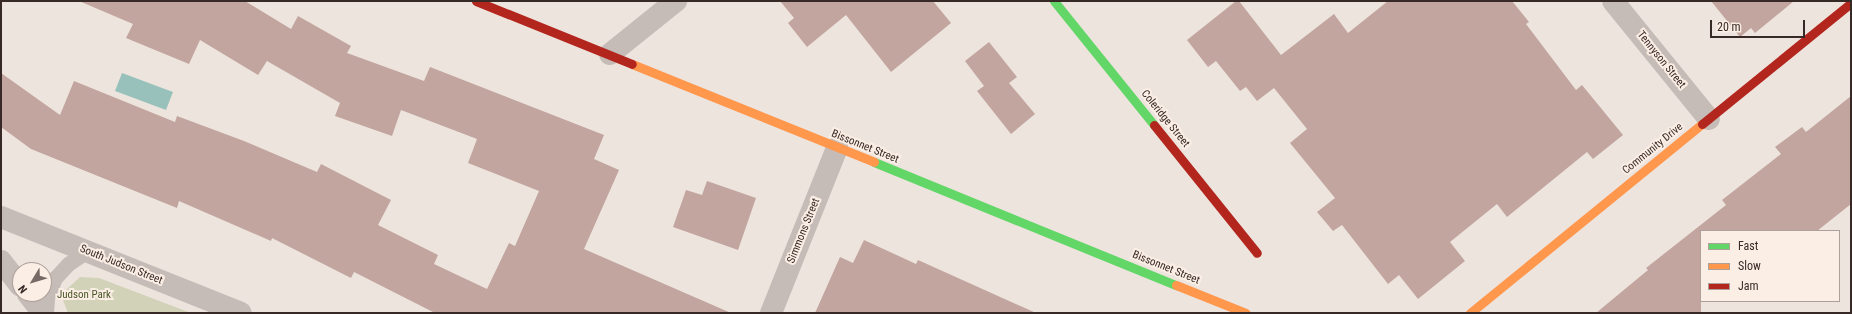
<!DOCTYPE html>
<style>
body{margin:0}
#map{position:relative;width:1852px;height:314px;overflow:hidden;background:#ede4de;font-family:"Roboto Condensed",sans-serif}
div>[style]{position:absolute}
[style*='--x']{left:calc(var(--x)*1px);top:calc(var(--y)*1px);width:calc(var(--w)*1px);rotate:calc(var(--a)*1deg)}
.green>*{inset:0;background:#d1d2b7}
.water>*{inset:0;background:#99c1bc}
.building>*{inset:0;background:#c2a59e}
.lane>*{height:15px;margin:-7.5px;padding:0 7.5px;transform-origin:7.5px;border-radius:7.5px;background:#c6bcb7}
.street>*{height:22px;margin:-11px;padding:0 11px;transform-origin:11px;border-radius:11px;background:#c6bcb7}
.fast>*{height:9px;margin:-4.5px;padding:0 4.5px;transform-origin:4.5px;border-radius:4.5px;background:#63d668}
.slow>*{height:9px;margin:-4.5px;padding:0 4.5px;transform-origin:4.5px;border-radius:4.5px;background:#ff974d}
.jam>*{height:9px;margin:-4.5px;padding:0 4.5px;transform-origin:4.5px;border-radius:4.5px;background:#b3261e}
span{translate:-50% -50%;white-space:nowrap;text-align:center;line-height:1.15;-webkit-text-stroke:4px #fbeee5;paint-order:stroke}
.street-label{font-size:11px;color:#372926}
.park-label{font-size:11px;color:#4b5728}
.frame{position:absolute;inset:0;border:2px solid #372926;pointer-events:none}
.legend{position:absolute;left:1700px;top:230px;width:140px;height:72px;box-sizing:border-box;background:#fbeee5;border:1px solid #ad9f99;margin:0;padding:5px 7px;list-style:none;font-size:12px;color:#372926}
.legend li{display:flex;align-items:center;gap:8px;height:20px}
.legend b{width:20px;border:1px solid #ad9f99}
.north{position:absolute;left:12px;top:262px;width:40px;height:40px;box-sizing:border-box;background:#fbeee5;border:1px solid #ad9f99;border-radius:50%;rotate:232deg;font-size:11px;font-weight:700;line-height:16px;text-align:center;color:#372926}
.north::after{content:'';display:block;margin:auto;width:14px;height:18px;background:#776a66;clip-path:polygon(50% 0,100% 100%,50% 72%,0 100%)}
.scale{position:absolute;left:1710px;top:20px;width:95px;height:18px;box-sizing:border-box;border:2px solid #372926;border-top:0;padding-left:5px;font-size:12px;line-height:14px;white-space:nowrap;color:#372926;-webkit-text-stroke:3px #fbeee5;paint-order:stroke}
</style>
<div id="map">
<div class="green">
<i style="clip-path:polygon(80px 277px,99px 278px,191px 313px,68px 313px,63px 300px,66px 290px)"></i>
</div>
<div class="water">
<i style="clip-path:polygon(122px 73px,173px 92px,166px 110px,115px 91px)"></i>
</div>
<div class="building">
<i style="clip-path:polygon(79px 1px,245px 1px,291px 29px,298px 16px,351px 46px,347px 53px,424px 81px,430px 67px,604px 135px,594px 159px,619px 170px,584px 249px,731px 313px,435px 313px,354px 272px,351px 278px,272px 238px,271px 241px,179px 201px,177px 208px,31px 149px,1px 127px,1px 73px,60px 115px,74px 81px,175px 122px,177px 116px,244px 141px,317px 172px,321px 164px,391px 200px,378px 225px,438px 255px,434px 264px,487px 289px,509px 243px,515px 246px,539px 191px,468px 163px,477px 139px,401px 110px,392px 136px,335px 116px,340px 103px,267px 61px,258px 75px,200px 40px,189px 64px,126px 38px,133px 24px)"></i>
<i style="clip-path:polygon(780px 1px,933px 1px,951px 23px,891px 72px,846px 15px,807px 47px,788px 23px,794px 18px)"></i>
<i style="clip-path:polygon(1236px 1px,1239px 1px,1281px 55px,1334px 14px,1348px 33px,1388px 1px,1512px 1px,1529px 22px,1526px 24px,1576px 90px,1582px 85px,1623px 135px,1593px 159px,1587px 152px,1507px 217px,1497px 204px,1450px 242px,1465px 261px,1418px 299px,1399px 275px,1388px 284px,1342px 225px,1333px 231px,1317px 212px,1335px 198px,1290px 143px,1307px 129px,1274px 88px,1257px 101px,1246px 87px,1240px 91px,1216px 61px,1208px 67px,1187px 40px)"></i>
<i style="clip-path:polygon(1711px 1px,1794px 1px,1755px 33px,1751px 28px,1740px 37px)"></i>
<i style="clip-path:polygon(989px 42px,1017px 77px,1009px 83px,1035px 114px,1011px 134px,977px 91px,984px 86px,965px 61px)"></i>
<i style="clip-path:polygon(1851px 96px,1851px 204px,1817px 231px,1701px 231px,1701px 313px,1596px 313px,1648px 270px,1646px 268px,1726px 205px,1722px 200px,1781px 154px,1775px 147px,1802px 127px,1806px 132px)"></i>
<i style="clip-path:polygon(707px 181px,756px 198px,738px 250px,673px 227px,686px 190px,702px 195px)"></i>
<i style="clip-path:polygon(864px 240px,916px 264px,918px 260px,1036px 313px,815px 313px,840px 257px,853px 263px)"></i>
</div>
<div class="lane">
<i style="--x:46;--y:313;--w:16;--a:-86"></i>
<i style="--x:47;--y:297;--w:21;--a:-67"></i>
<i style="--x:55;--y:278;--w:19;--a:-47"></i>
<i style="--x:68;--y:264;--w:23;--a:-34"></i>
</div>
<div class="street">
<i style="--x:1613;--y:1;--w:152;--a:50.9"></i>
<i style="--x:610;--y:54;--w:85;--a:-38.8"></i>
<i style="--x:1;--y:217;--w:258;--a:21.8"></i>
<i style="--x:1;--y:261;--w:31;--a:52"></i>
<i style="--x:28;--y:294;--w:24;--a:52"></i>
<i style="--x:771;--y:313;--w:178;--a:-68.2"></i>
</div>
<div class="fast">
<i style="--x:1054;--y:1;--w:159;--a:51.1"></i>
<i style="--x:874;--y:162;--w:326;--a:22.2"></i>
</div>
<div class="slow">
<i style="--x:632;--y:64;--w:261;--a:22"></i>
<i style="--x:1176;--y:285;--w:75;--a:21.8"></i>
<i style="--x:1470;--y:313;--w:299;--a:-39.2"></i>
</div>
<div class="jam">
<i style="--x:476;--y:1;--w:168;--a:22"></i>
<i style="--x:1702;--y:124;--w:192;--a:-39.1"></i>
<i style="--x:1154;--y:125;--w:164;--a:51.2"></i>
</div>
<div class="street-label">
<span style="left:1661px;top:60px;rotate:51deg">Tennyson Street</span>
<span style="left:1165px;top:119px;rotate:51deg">Coleridge Street</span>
<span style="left:865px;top:147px;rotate:22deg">Bissonnet Street</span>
<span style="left:1653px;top:149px;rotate:-39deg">Community Drive</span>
<span style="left:804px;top:231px;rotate:-68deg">Simmons Street</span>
<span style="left:121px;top:265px;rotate:22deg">South Judson Street</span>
<span style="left:1166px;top:268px;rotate:22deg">Bissonnet Street</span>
</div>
<div class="park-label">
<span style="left:84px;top:295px">Judson Park</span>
</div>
<div class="frame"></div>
<ul class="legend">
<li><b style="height:5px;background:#63d668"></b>Fast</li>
<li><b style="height:5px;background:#ff974d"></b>Slow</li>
<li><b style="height:5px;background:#b3261e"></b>Jam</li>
</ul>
<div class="north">N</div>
<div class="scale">20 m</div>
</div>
